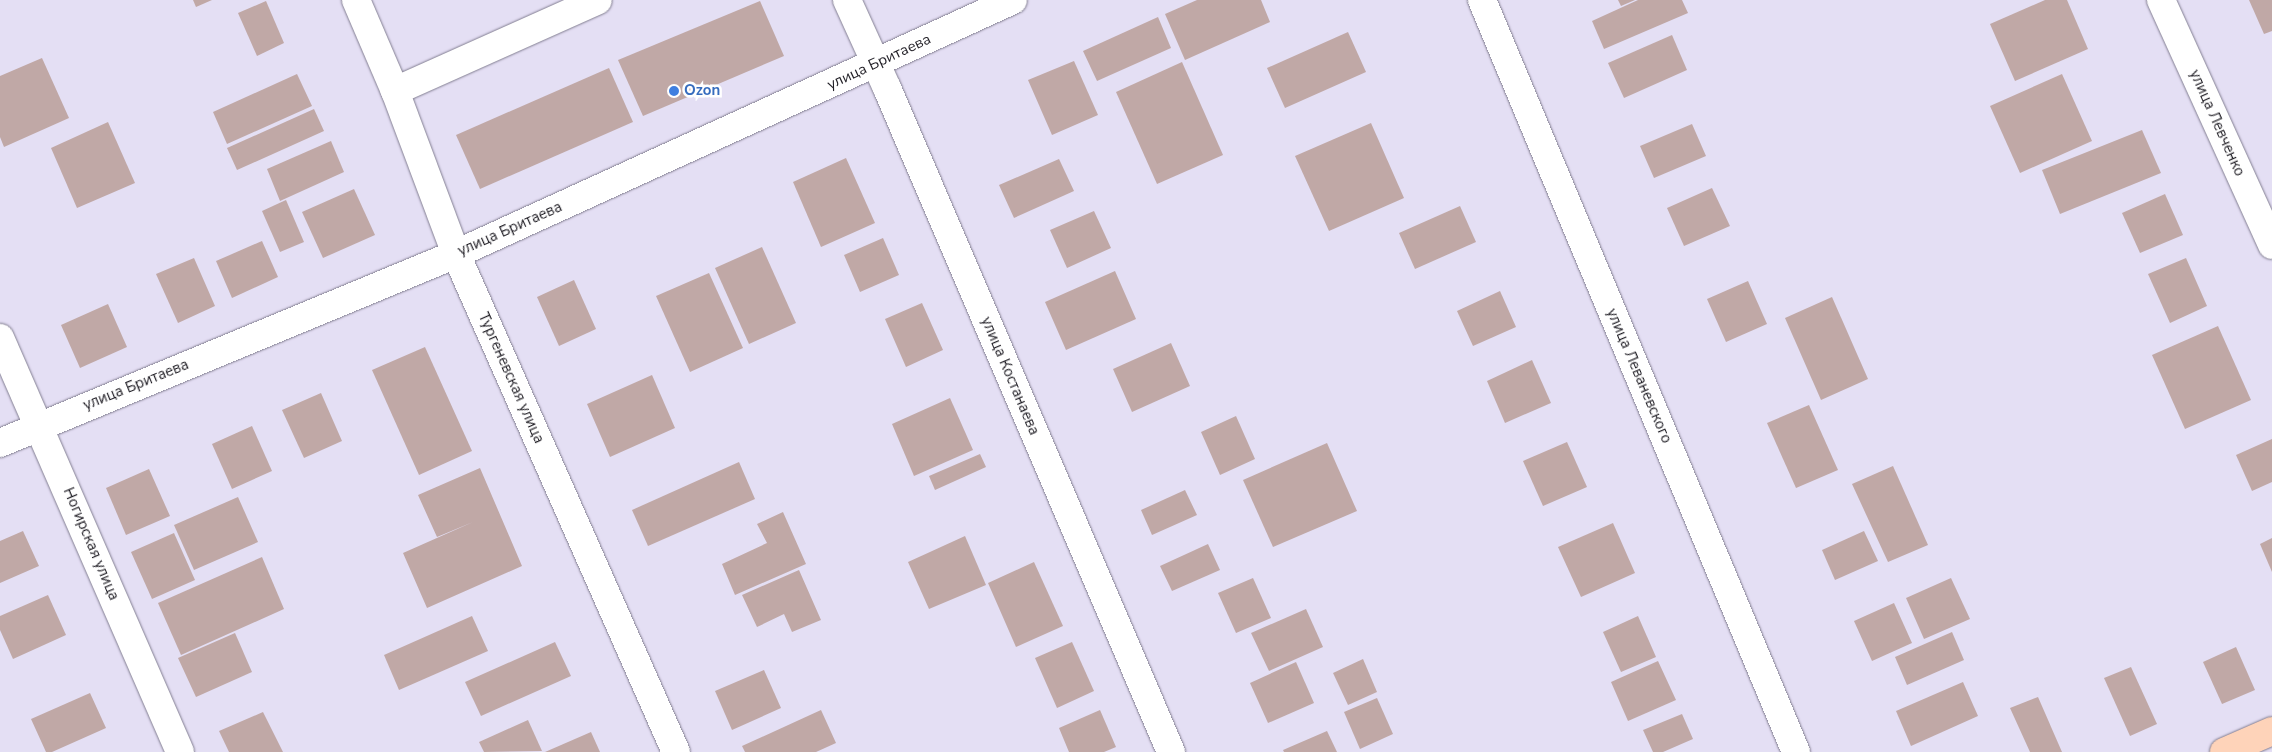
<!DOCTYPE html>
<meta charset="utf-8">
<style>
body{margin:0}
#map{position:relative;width:2272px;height:752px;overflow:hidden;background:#e4dff4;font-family:"Nunito Sans",sans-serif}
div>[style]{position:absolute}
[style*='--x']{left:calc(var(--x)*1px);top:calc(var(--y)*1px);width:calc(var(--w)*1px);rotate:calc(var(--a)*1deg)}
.building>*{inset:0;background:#c0a8a6}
.roads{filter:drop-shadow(0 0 1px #827e91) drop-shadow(0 0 1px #827e91)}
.minor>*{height:28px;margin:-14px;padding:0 14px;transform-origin:14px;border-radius:14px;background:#fff}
.major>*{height:28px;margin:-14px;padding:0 14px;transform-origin:14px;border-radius:14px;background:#fed3b9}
.dots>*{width:14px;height:14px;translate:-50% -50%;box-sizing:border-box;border:2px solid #fff;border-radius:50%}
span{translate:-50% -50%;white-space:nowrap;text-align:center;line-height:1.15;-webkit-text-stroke:5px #fff;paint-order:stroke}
.street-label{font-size:15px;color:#1f1d24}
.shop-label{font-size:15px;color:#366cbe;font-weight:700}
.left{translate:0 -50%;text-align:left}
</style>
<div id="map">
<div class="building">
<i style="clip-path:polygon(193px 0,212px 0,196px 7px)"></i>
<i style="clip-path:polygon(1197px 0,1261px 0,1270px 22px,1185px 60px,1165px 14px)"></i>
<i style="clip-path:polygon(1618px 0,1635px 0,1621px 6px)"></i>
<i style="clip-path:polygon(1638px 0,1682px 0,1688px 13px,1604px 49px,1592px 21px)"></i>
<i style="clip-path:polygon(2045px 0,2067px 0,2088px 49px,2015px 81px,1990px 24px)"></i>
<i style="clip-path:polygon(2249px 0,2272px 0,2272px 31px,2264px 34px)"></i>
<i style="clip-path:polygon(266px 1px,284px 43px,257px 56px,238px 13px)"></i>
<i style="clip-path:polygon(760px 1px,784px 56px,643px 116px,618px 60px)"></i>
<i style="clip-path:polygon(1158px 17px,1171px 48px,1097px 81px,1083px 51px)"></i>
<i style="clip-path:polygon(1348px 32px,1366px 72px,1285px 108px,1267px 68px)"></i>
<i style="clip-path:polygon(1672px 35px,1687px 70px,1624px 98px,1608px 63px)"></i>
<i style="clip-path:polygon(42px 58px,69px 118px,4px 147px,0 137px,0 76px)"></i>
<i style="clip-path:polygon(1074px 61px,1098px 115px,1052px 135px,1028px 80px)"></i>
<i style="clip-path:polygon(1182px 62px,1223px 155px,1157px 184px,1116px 92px)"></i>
<i style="clip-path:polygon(609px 68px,633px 122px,480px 189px,456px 135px)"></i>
<i style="clip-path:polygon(297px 74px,312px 106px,227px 144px,213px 112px)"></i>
<i style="clip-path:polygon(2062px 74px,2092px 141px,2020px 173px,1990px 106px)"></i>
<i style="clip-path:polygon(314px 109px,324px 131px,237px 170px,227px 148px)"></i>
<i style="clip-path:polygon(108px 122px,135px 183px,77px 208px,51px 148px)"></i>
<i style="clip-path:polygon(1371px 123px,1404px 198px,1329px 231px,1295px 156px)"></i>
<i style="clip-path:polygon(1692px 124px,1706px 156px,1654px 178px,1640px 146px)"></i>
<i style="clip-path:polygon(2142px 130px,2161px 173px,2060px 214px,2042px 170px)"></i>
<i style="clip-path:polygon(331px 141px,344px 172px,280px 201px,267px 169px)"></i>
<i style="clip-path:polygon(846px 158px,875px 223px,821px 247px,793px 182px)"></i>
<i style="clip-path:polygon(1059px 159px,1074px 191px,1014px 218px,999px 185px)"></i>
<i style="clip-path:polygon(1712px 188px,1730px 226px,1684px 246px,1667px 208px)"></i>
<i style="clip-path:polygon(354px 189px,375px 235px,323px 258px,302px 212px)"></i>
<i style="clip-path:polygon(2165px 194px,2183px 235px,2140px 253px,2122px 213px)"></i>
<i style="clip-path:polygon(286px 200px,304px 242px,280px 252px,262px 211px)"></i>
<i style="clip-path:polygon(1460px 206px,1476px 242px,1415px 269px,1399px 233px)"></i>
<i style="clip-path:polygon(1094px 211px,1111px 248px,1067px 268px,1050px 230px)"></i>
<i style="clip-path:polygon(883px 238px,899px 275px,860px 292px,844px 255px)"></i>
<i style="clip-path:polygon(262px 241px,278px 277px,232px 298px,216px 261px)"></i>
<i style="clip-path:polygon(762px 247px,796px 323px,749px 344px,715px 268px)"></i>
<i style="clip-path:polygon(194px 258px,215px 306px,178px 323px,156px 274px)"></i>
<i style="clip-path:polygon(2186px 258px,2207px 306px,2170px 323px,2148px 274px)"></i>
<i style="clip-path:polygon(1115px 271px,1136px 319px,1066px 350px,1045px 302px)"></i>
<i style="clip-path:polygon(709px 273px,743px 348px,690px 372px,656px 296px)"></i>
<i style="clip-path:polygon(574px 280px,596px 329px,559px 346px,537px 297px)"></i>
<i style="clip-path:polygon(1748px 281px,1767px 324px,1726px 342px,1707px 299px)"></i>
<i style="clip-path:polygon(1500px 291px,1516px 327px,1473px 346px,1457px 311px)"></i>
<i style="clip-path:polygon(1832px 297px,1868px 379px,1821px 400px,1785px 318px)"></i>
<i style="clip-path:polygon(922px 303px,943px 350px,906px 367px,885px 319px)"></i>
<i style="clip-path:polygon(108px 304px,127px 347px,80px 368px,61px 325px)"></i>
<i style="clip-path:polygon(2218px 326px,2251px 400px,2185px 429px,2152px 355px)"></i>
<i style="clip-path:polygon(1171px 343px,1190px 386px,1132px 412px,1113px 369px)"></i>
<i style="clip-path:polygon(425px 347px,472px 451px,419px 475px,372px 370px)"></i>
<i style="clip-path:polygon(1532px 360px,1551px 403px,1505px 423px,1487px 381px)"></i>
<i style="clip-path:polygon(652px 375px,675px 428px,610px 457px,587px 404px)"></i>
<i style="clip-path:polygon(321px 393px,342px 441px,304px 458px,282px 410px)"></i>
<i style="clip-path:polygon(950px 398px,973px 450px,914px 476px,892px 424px)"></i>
<i style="clip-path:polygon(1809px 405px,1838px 470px,1796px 488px,1767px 423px)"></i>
<i style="clip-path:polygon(1236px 416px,1255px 459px,1220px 475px,1201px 432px)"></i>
<i style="clip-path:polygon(252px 426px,272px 471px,232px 489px,212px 444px)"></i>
<i style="clip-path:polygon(2272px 439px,2272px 482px,2252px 491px,2236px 455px)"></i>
<i style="clip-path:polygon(1567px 442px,1587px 487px,1543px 506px,1523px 461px)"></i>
<i style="clip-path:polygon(1327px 443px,1357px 511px,1273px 547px,1243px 480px)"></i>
<i style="clip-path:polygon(980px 454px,986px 467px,935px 490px,929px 476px)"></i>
<i style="clip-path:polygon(739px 462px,755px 499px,648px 546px,632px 510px)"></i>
<i style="clip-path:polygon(1893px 466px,1928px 545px,1888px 562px,1852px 484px)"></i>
<i style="clip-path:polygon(480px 468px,522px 566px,427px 608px,403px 553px,473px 522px,437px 537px,418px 495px)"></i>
<i style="clip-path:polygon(149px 469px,170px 516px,126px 535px,106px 488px)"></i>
<i style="clip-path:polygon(1185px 490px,1197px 515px,1152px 535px,1141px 510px)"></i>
<i style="clip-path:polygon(238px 497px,258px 542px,194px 570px,174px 525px)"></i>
<i style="clip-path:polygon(783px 512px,806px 564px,735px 595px,722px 564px,767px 543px,757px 524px)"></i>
<i style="clip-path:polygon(1613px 523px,1635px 573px,1581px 597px,1558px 547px)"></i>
<i style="clip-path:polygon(23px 531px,39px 566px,0 583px,0 541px)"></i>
<i style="clip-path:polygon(1864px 531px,1878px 561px,1835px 580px,1822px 550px)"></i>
<i style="clip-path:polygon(174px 533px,195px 580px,152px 599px,131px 552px)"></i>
<i style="clip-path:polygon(965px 536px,986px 585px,929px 609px,908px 562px)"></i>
<i style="clip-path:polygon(2272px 538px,2272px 572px,2260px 544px)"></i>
<i style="clip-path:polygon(1208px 544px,1220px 570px,1172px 591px,1160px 566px)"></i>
<i style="clip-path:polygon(262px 557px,284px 609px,181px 655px,158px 603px)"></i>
<i style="clip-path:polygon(1034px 562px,1063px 626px,1016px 647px,988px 583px)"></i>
<i style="clip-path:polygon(799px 570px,821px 620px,792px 632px,784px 614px,757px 627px,742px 595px)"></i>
<i style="clip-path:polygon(1253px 578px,1271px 618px,1236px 633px,1218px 593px)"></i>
<i style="clip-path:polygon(1951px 578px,1970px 619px,1924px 639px,1906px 598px)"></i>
<i style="clip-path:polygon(48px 595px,66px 635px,13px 659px,0 630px,0 616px)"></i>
<i style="clip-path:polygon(1894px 603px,1912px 643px,1872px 661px,1854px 621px)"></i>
<i style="clip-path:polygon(1306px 609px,1323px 647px,1269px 671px,1251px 633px)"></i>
<i style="clip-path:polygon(472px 616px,488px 651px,399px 690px,384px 655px)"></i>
<i style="clip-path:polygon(1638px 616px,1656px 657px,1621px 672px,1603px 632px)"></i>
<i style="clip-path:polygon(1952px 632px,1964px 660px,1907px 685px,1895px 657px)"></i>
<i style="clip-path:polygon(235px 633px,252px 672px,196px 697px,178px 658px)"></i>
<i style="clip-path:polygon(555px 642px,571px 676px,481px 716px,465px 682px)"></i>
<i style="clip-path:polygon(1072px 642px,1094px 691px,1057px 708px,1035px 658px)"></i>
<i style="clip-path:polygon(2236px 647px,2255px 690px,2222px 704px,2203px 662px)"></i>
<i style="clip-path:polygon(1363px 659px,1377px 692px,1348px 705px,1333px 673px)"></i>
<i style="clip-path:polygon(1658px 661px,1676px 700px,1628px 721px,1611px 682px)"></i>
<i style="clip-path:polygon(1296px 662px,1314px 703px,1268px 723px,1250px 683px)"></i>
<i style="clip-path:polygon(2131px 667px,2157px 724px,2130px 736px,2104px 678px)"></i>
<i style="clip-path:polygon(764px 670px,781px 708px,732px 730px,715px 691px)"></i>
<i style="clip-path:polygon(1963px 682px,1978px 716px,1911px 746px,1896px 711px)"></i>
<i style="clip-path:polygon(90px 693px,106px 728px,52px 752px,46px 752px,31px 719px)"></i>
<i style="clip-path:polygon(2038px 697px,2062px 752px,2030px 752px,2010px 708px)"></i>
<i style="clip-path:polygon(1377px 698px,1393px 734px,1360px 749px,1344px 712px)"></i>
<i style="clip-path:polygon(821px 710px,836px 743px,816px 752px,745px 752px,742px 746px)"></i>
<i style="clip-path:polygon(1100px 710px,1116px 747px,1104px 752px,1069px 752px,1059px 728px)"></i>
<i style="clip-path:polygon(263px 712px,283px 752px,229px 752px,219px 731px)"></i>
<i style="clip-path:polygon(1682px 714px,1693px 739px,1663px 752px,1653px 752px,1643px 730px)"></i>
<i style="clip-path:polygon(528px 720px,542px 751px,484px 752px,479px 742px)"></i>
<i style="clip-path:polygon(1327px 731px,1337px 752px,1284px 752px,1283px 750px)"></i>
<i style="clip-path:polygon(591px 732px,600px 752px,545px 752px)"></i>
</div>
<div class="roads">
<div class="minor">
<i style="--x:356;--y:0;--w:99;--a:66.8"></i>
<i style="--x:395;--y:91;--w:174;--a:69.5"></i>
<i style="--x:456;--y:254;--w:544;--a:66.17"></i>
<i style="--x:847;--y:0;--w:97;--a:65.6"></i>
<i style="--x:887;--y:88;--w:722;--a:66.84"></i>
<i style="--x:1482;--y:0;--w:815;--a:67.34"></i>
<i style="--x:2161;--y:0;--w:269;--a:65.6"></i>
<i style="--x:395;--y:91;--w:222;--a:-24.1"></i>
<i style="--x:0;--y:338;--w:451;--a:66.5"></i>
<i style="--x:0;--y:443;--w:494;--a:-22.5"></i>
<i style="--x:456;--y:254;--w:612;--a:-24.51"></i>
</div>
<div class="major">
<i style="--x:2224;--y:752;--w:52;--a:-23.6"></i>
</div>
</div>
<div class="dots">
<i style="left:674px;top:91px;background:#3f7fe0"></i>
</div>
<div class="street-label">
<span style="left:879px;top:62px;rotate:-25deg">улица Бритаева</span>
<span style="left:2217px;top:123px;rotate:66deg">улица Левченко</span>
<span style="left:510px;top:229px;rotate:-24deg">улица Бритаева</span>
<span style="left:1010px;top:376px;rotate:67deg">улица Костанаева</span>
<span style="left:1639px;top:376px;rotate:67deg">улица Леваневского</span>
<span style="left:511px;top:378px;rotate:66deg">Тургеневская улица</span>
<span style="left:136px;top:385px;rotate:-22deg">улица Бритаева</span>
<span style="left:91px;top:544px;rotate:67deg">Ногирская улица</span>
</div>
<div class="shop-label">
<span class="left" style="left:684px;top:91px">Ozon</span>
</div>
</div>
